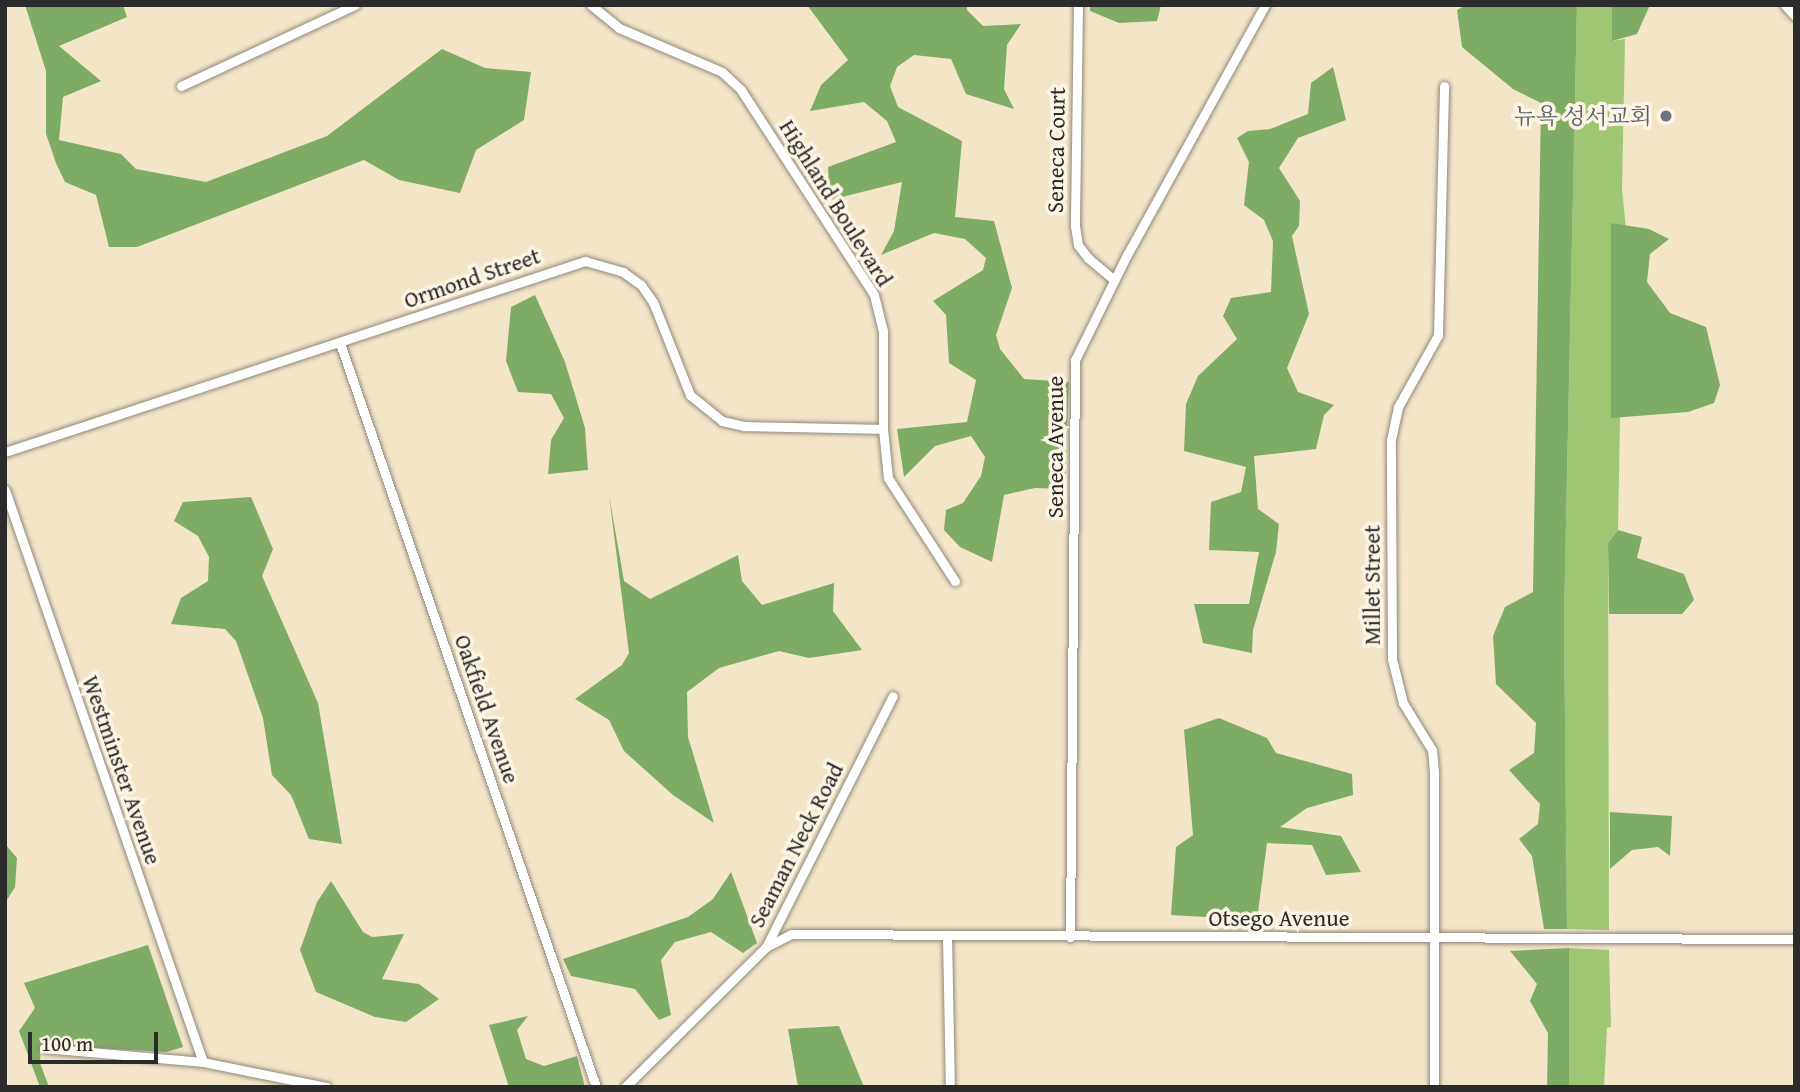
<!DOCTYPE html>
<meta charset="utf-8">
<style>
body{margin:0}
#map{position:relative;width:1800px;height:1092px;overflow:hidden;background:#f3e5c8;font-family:"Gentium Book Plus","Noto Serif KR",serif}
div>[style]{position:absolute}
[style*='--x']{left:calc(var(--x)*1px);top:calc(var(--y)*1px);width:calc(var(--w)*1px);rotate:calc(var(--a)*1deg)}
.green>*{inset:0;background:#9fc773}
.forest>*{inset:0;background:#7fac65}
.roads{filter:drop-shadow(0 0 2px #8f887a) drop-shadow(0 0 2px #8f887a)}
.minor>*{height:9px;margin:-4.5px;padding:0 4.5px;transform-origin:4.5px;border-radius:4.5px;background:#fff}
.dots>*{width:19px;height:19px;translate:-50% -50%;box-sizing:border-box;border:4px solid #fcf5e5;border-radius:50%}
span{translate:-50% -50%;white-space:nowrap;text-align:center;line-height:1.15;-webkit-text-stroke:7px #fcf5e5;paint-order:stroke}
.worship-label{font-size:23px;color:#5b616d}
.right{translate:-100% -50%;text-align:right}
.street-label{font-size:23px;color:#2b2b2b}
.frame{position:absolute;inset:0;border:7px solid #2b2b2b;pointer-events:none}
.scale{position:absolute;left:28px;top:1032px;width:130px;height:32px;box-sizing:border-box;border:4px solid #2b2b2b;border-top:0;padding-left:9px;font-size:21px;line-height:24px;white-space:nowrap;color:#2b2b2b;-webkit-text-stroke:5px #fcf5e5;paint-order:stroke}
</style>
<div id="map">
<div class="green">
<i style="clip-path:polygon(1577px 5px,1612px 5px,1612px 41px,1625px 39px,1622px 189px,1626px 228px,1611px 223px,1611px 417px,1620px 417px,1618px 530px,1608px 543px,1609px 930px,1567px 929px,1564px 618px)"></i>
<i style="clip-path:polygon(1569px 948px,1609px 950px,1611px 1027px,1607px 1028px,1604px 1087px,1569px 1087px)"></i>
</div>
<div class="forest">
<i style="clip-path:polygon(25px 5px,123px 5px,127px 17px,59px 46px,101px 81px,63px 97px,59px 140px,121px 154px,136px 169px,206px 182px,327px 136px,442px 49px,485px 68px,531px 72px,524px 120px,476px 150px,460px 193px,399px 180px,364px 160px,137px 247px,109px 247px,96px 195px,65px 182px,56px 163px,46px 134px,46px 71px)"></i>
<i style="clip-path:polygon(807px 5px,967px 5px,967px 10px,983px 26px,1021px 24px,1007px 45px,1004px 89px,1014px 109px,966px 94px,951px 59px,914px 55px,897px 67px,890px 86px,898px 107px,962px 141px,955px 217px,994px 221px,1012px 288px,996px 335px,1000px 349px,1024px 379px,1069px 382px,1065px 489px,1035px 488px,1004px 495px,992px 562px,960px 547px,944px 530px,946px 510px,963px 503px,981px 476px,985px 457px,971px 436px,935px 446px,904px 477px,897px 429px,967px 422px,976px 380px,949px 363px,946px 315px,933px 301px,983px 270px,986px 258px,965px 239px,934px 233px,881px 255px,894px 231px,902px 182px,830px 200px,828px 167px,896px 142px,887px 121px,864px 102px,810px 111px,821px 85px,848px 60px)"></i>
<i style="clip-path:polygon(1090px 5px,1161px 5px,1157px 21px,1119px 23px,1090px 11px)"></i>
<i style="clip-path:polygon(1466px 5px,1577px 5px,1564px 618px,1567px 929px,1544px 929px,1532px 856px,1519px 839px,1538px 824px,1540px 804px,1509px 770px,1534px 753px,1536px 723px,1496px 684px,1493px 636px,1505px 607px,1533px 592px,1541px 103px,1513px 89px,1462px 47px,1457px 10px)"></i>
<i style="clip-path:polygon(1612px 5px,1650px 5px,1637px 34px,1612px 41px)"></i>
<i style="clip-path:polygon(1333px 67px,1346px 120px,1298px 138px,1279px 168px,1300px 201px,1299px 226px,1292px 236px,1309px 314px,1287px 368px,1298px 392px,1334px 405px,1324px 415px,1316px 449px,1254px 456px,1258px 509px,1279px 524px,1276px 552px,1253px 630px,1252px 653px,1203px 643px,1194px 604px,1249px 604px,1259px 552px,1209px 550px,1211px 502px,1241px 492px,1246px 467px,1184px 451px,1186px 404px,1198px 376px,1237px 339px,1223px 316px,1231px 298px,1271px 292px,1273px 241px,1264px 220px,1244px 205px,1249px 162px,1237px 138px,1248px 131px,1270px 129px,1308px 114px,1311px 83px)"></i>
<i style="clip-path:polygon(1611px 223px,1649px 229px,1669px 239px,1650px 254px,1647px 282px,1670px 313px,1706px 327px,1720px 385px,1714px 403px,1688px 412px,1611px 418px)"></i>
<i style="clip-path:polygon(535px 295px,565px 362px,585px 428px,588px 470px,548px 474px,551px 440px,564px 418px,551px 394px,518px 392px,506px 361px,511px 307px)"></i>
<i style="clip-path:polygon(609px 495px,624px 581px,650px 599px,738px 555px,742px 581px,762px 605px,834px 583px,833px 611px,862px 650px,809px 658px,779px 651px,719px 668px,687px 692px,688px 737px,714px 823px,673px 795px,624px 751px,609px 720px,575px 699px,622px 665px,629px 653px)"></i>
<i style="clip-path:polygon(251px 497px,273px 549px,262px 576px,318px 703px,342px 844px,309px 839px,291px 795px,272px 775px,263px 718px,236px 641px,225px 629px,171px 624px,181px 598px,208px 581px,209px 557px,198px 536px,174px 521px,183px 502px)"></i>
<i style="clip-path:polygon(1618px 530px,1642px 537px,1637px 558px,1684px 574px,1694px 600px,1682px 614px,1609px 614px,1608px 543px)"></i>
<i style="clip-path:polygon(1219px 718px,1267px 738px,1276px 753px,1352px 774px,1353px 795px,1307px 808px,1280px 827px,1341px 836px,1361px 872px,1326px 875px,1312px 845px,1267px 843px,1257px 920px,1171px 915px,1176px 847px,1193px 835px,1184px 730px)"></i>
<i style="clip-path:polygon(1610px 812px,1672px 816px,1670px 856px,1658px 847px,1632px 850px,1610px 869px)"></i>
<i style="clip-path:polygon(5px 844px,17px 858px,15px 887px,5px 903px)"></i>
<i style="clip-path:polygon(731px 872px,757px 943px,743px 953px,711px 932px,675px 942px,661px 960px,671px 1015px,659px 1020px,635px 989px,571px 976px,563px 959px,688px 917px,713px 899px)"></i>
<i style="clip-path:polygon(331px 881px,363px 932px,372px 937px,404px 934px,382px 979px,419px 984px,439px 999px,406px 1022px,375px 1017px,316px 992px,300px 950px,317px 902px)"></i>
<i style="clip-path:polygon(148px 945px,183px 1047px,166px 1052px,41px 1045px,40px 1063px,49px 1087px,40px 1087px,19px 1031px,35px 1008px,24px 983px)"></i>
<i style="clip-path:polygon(1569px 948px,1569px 1087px,1547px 1087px,1548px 1033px,1530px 1001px,1537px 984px,1510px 951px)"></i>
<i style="clip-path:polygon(528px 1016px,517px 1030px,526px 1059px,544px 1066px,577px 1056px,585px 1087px,509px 1087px,489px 1025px)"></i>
<i style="clip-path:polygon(839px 1026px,864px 1087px,798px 1087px,788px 1029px)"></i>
</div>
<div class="roads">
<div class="minor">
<i style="--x:591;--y:5;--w:36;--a:39"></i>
<i style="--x:619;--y:28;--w:112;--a:23.1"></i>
<i style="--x:722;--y:72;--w:26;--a:43"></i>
<i style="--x:741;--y:90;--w:244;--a:57"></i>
<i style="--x:874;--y:295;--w:37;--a:76"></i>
<i style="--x:883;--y:331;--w:98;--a:90"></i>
<i style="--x:883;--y:429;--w:49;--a:84.2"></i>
<i style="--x:888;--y:478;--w:123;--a:57"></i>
<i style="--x:1078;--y:5;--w:221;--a:90.8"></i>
<i style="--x:1075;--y:226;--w:19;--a:81"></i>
<i style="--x:1078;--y:245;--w:16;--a:52"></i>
<i style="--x:1088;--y:258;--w:34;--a:40"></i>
<i style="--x:1785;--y:5;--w:15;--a:48"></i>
<i style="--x:181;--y:86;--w:192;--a:-25"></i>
<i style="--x:340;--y:343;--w:787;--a:71.01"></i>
<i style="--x:5;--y:452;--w:611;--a:-18.23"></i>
<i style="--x:585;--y:261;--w:40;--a:16"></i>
<i style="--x:623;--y:272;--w:22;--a:36"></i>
<i style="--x:641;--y:285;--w:21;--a:55"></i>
<i style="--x:653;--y:302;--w:100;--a:68.3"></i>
<i style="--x:690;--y:395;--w:41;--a:39.1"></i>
<i style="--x:722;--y:421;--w:23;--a:13"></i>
<i style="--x:744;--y:426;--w:139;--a:1.2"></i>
<i style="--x:5;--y:490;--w:605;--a:70.91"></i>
<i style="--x:947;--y:936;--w:151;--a:88.9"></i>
<i style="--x:1070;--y:937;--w:577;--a:-89.5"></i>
<i style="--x:1075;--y:360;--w:117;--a:-63.7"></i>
<i style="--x:1127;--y:255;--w:286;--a:-61.1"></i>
<i style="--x:766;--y:947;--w:29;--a:-27"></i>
<i style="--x:792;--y:934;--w:1003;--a:0.29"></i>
<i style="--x:44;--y:1048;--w:160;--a:5"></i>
<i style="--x:203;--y:1062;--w:126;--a:11.4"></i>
<i style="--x:625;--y:1087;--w:199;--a:-44.8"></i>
<i style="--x:766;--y:947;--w:281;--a:-63.2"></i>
<i style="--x:1434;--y:1087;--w:315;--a:-90"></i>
<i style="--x:1434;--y:772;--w:22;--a:-95"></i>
<i style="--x:1432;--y:750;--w:55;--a:-121.7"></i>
<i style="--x:1403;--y:703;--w:45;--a:-104"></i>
<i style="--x:1392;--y:659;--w:219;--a:-90.3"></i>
<i style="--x:1391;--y:440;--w:34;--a:-78"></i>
<i style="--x:1398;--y:407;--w:82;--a:-60.9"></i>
<i style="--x:1438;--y:335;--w:249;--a:-88.6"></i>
</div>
</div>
<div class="dots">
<i style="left:1666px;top:116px;background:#6b7280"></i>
</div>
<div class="worship-label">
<span class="right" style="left:1652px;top:116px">뉴욕 성서교회</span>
</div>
<div class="street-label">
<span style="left:1056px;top:150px;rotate:-89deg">Seneca Court</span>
<span style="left:836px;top:203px;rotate:58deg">Highland Boulevard</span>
<span style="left:472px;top:278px;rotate:-19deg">Ormond Street</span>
<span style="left:1055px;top:447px;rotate:-90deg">Seneca Avenue</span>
<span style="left:1372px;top:585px;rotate:-90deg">Millet Street</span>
<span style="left:487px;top:709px;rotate:71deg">Oakfield Avenue</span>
<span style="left:122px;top:770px;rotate:71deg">Westminster Avenue</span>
<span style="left:796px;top:845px;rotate:-63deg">Seaman Neck Road</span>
<span style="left:1279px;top:918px">Otsego Avenue</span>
</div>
<div class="frame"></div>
<div class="scale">100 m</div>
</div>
